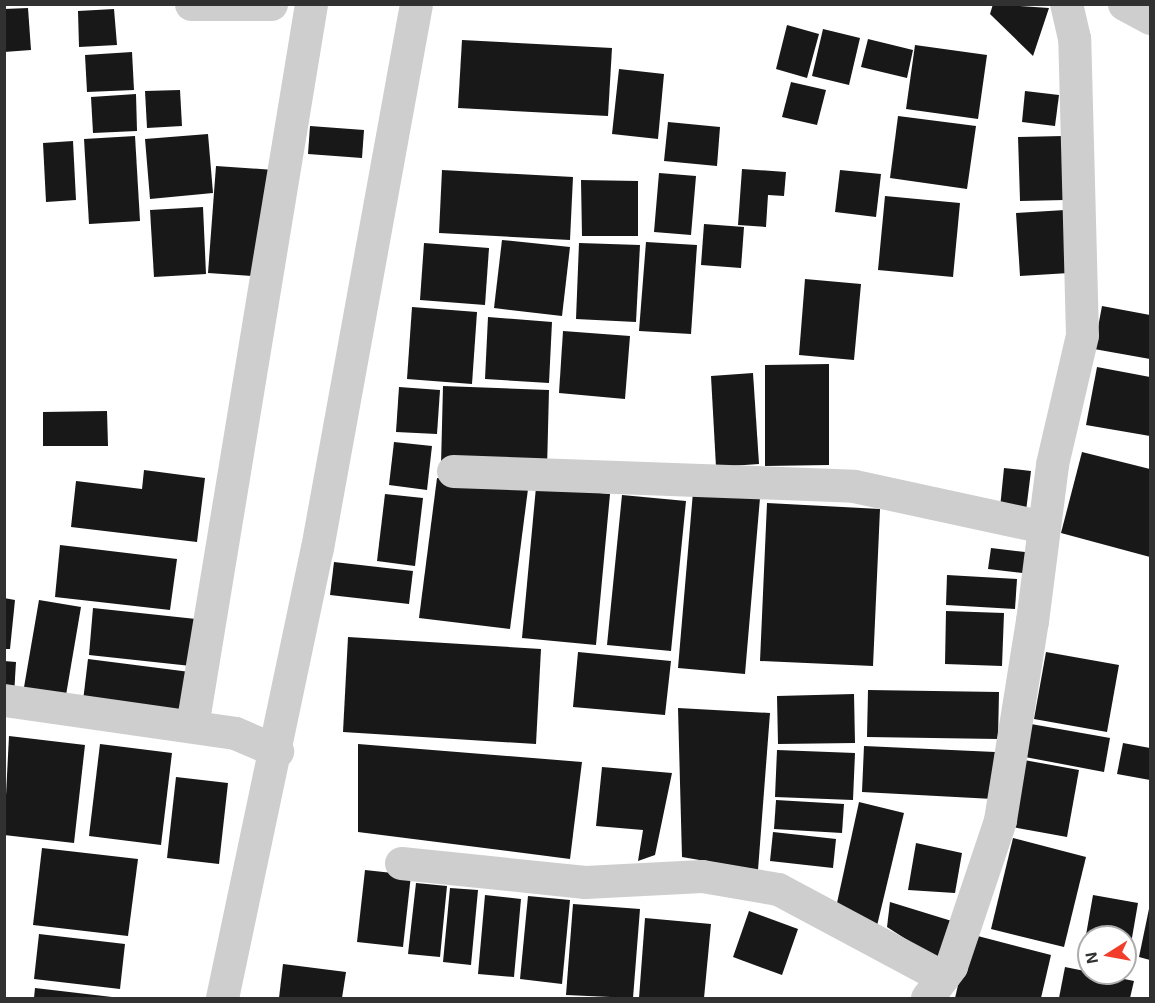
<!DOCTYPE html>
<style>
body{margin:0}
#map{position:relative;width:1155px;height:1003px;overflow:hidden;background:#fff;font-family:"Exo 2",sans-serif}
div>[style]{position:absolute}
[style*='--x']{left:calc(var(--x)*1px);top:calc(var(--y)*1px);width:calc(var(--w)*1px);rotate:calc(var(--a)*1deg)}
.building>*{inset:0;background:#181818}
.minor>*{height:33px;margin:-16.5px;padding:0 16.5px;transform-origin:16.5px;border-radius:16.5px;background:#cecece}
span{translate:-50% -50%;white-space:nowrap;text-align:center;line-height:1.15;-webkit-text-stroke:6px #fff;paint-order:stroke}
.frame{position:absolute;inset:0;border:6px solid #313131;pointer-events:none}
.north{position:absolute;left:1077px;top:925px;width:60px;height:60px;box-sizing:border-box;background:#fff;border:2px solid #adadad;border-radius:50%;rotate:259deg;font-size:16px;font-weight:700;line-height:24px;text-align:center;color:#313131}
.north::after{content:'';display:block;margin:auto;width:21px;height:27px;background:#f13d2a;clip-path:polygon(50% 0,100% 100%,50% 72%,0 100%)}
</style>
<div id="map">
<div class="building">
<i style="clip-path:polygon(993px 4px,1049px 8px,1033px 56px,990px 14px)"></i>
<i style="clip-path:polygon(28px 8px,31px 50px,4px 52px,4px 9px)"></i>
<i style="clip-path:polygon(114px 9px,117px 45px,79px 47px,78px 11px)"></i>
<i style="clip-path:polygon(787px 25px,819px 34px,807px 78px,776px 69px)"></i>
<i style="clip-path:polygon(823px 29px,860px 38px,849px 85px,812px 76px)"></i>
<i style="clip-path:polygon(868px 39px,913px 50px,907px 78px,861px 67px)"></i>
<i style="clip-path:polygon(462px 40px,612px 48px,608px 116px,458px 108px)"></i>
<i style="clip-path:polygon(915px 45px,987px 55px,978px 119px,906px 109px)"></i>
<i style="clip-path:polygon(132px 52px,134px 90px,87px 92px,85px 55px)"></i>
<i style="clip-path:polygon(619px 69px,664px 74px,658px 139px,612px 134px)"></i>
<i style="clip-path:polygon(791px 82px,826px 90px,817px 125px,782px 117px)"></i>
<i style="clip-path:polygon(180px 90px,182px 126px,147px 128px,145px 91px)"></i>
<i style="clip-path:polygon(1025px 91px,1059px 95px,1055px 126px,1022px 122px)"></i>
<i style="clip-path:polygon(136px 94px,137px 131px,93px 133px,91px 97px)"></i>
<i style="clip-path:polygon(898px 116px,976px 126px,967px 189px,890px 178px)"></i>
<i style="clip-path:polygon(668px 122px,720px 127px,717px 166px,664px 161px)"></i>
<i style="clip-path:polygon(310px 126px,364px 130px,362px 158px,308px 154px)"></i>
<i style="clip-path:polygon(208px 134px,213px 193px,150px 199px,145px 139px)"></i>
<i style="clip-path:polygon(135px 136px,140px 221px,89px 224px,84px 139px)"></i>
<i style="clip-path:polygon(1063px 136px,1065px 200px,1020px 201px,1018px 137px)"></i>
<i style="clip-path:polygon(73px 141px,76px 200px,46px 202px,43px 143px)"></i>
<i style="clip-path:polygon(216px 166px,274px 170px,267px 277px,208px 273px)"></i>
<i style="clip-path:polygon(742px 169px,786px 172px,784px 196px,768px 195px,766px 227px,738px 225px)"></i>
<i style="clip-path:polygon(442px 170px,573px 177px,570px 240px,439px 233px)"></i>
<i style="clip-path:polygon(840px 170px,881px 174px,876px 217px,835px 212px)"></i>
<i style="clip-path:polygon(659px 173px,696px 176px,691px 235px,654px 232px)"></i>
<i style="clip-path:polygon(581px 180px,638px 181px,638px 236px,582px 236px)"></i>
<i style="clip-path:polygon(885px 196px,960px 203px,953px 277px,878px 270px)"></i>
<i style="clip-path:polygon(203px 207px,206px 274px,154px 277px,150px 210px)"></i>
<i style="clip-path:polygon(1065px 210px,1069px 273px,1020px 276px,1016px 213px)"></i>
<i style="clip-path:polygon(704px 224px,744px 227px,741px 268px,701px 265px)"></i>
<i style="clip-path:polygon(502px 240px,570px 247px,562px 316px,494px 308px)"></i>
<i style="clip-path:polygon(646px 242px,697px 245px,691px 334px,639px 331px)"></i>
<i style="clip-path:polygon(424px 243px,489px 248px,485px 305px,420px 300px)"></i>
<i style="clip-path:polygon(579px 243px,640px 245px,636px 322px,576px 319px)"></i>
<i style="clip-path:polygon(805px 279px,861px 284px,854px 360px,799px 355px)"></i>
<i style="clip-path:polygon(1102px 306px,1150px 315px,1150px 359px,1094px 349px)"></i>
<i style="clip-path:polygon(412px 307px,477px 312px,472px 384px,407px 379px)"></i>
<i style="clip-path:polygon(488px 317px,552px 322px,549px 383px,485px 379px)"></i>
<i style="clip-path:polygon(563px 331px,630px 336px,625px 399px,559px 393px)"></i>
<i style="clip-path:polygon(829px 364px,829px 465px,765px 466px,765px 365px)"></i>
<i style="clip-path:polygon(1097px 367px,1150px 377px,1150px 436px,1086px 425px)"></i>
<i style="clip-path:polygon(753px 373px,759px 464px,716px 467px,711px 376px)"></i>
<i style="clip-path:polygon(443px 386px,549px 390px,547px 469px,441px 465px)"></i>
<i style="clip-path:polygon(399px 387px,440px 390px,437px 434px,396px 432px)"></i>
<i style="clip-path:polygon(107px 411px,108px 446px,43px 446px,43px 412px)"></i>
<i style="clip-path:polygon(394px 442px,432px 446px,427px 490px,389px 485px)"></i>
<i style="clip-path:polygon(1082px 452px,1150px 469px,1150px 557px,1061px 533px)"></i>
<i style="clip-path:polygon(1004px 468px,1031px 471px,1026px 511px,1000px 508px)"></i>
<i style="clip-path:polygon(144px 470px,205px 478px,197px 542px,71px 527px,76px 481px,142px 489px)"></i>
<i style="clip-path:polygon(437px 478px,528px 489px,510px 629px,419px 618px)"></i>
<i style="clip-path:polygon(536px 487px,610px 494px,596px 645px,522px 638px)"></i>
<i style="clip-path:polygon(693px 492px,760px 498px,745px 674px,678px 668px)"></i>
<i style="clip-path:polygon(385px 494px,423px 498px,415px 566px,377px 561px)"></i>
<i style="clip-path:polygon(622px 495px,686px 501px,671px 651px,607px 645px)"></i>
<i style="clip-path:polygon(767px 503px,880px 509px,873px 666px,760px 661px)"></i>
<i style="clip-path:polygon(60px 545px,177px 559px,170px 610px,55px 597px)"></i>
<i style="clip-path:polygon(991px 548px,1034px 553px,1031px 574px,988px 569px)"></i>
<i style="clip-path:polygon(334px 562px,413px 571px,409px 604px,330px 595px)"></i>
<i style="clip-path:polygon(947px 575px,1017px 579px,1015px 609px,946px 605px)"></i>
<i style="clip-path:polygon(4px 598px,15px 600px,10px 649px,4px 649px)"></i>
<i style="clip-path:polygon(39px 600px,81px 607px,65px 701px,23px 693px)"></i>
<i style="clip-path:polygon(93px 608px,196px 619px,191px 666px,89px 655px)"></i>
<i style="clip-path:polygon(946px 611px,1004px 613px,1002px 666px,945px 664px)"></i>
<i style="clip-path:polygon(348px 637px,541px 649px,536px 744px,343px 732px)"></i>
<i style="clip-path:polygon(578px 652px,671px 661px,665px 715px,573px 707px)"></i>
<i style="clip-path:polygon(1046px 652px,1119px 665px,1107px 732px,1034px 719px)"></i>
<i style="clip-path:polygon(88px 659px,190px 672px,184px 714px,83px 701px)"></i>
<i style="clip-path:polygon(4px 661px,16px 662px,14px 695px,4px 694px)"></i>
<i style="clip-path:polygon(868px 690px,999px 692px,998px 739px,867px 737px)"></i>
<i style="clip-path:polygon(854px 694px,855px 743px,778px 744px,777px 696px)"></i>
<i style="clip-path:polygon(678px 708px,770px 713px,758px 870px,682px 857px)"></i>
<i style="clip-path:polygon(1031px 724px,1110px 738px,1104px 772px,1025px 757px)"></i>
<i style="clip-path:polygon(9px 736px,85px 745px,74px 843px,4px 835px)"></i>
<i style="clip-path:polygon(1123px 743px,1150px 748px,1150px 780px,1117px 774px)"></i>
<i style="clip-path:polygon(100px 744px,172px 753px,161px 845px,89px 836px)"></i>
<i style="clip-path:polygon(358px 744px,582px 762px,570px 859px,358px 832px)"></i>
<i style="clip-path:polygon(864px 746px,995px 752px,993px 799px,862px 792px)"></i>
<i style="clip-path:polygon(777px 750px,855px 753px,853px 800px,775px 797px)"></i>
<i style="clip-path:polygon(1024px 760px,1079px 770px,1067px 837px,1012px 827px)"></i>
<i style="clip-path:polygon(602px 767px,672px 773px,655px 855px,638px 861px,643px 830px,596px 826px)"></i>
<i style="clip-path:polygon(176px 777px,228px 783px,219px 864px,167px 858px)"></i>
<i style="clip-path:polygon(776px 800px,844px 804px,842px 833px,774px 829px)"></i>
<i style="clip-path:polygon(859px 802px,904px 813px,875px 934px,837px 903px)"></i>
<i style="clip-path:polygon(773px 832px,836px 839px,833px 868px,770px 861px)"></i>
<i style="clip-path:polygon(1013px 838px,1086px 857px,1064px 947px,991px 929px)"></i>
<i style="clip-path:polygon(916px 843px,962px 853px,955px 893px,908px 890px)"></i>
<i style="clip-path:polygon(42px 848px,138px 859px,128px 936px,33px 925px)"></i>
<i style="clip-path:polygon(365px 870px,411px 875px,403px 947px,357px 942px)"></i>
<i style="clip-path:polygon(416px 883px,447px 886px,440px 957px,408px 954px)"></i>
<i style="clip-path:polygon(450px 888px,478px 890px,471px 965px,443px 962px)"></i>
<i style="clip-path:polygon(485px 895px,521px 899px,514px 977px,478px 974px)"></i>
<i style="clip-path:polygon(1093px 895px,1138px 903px,1128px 961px,1125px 937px,1089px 937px,1089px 953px,1083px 952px)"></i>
<i style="clip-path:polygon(528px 896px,570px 900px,562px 984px,520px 979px)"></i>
<i style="clip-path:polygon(890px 902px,955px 922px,943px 963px,887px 927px)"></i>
<i style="clip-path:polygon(573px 904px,640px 909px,633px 998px,566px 995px)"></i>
<i style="clip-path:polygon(1150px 904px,1150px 960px,1139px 957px)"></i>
<i style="clip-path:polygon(749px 911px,798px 929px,782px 975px,733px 957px)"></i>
<i style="clip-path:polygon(645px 918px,711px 924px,704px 998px,639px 998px)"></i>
<i style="clip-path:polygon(39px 934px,125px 944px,120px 989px,34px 979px)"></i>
<i style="clip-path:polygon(970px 934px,1051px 955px,1041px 998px,955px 998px)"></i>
<i style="clip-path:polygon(283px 964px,346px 972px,342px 998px,279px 998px)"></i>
<i style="clip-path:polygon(1065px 967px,1134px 981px,1130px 998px,1059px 998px)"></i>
<i style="clip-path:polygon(35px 988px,112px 997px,112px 998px,34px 998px)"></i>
</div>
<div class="minor">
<i style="--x:191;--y:4;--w:80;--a:0"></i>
<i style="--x:1124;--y:4;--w:30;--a:28"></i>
<i style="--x:453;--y:471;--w:401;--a:2.1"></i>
<i style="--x:854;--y:486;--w:194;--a:12.2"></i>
<i style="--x:4;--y:700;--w:233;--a:8.1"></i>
<i style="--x:235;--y:733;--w:46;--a:23.2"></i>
<i style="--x:192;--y:726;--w:732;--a:-80.64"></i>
<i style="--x:401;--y:863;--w:185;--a:5.9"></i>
<i style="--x:585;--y:882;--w:117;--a:-2.9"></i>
<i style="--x:702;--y:876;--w:77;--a:9.7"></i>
<i style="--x:778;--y:889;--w:187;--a:28.1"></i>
<i style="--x:222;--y:998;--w:460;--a:-78.1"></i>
<i style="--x:317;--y:548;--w:553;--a:-79.69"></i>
<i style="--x:927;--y:998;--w:40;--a:-53"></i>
<i style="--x:951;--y:966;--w:154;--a:-71.4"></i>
<i style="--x:1000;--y:820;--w:202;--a:-80.9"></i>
<i style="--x:1032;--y:621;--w:158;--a:-82.7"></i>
<i style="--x:1052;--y:464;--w:132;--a:-76.9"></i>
<i style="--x:1082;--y:335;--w:297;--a:-91.5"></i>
<i style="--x:1074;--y:38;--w:35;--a:-103"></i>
</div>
<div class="frame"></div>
<div class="north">N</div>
</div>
